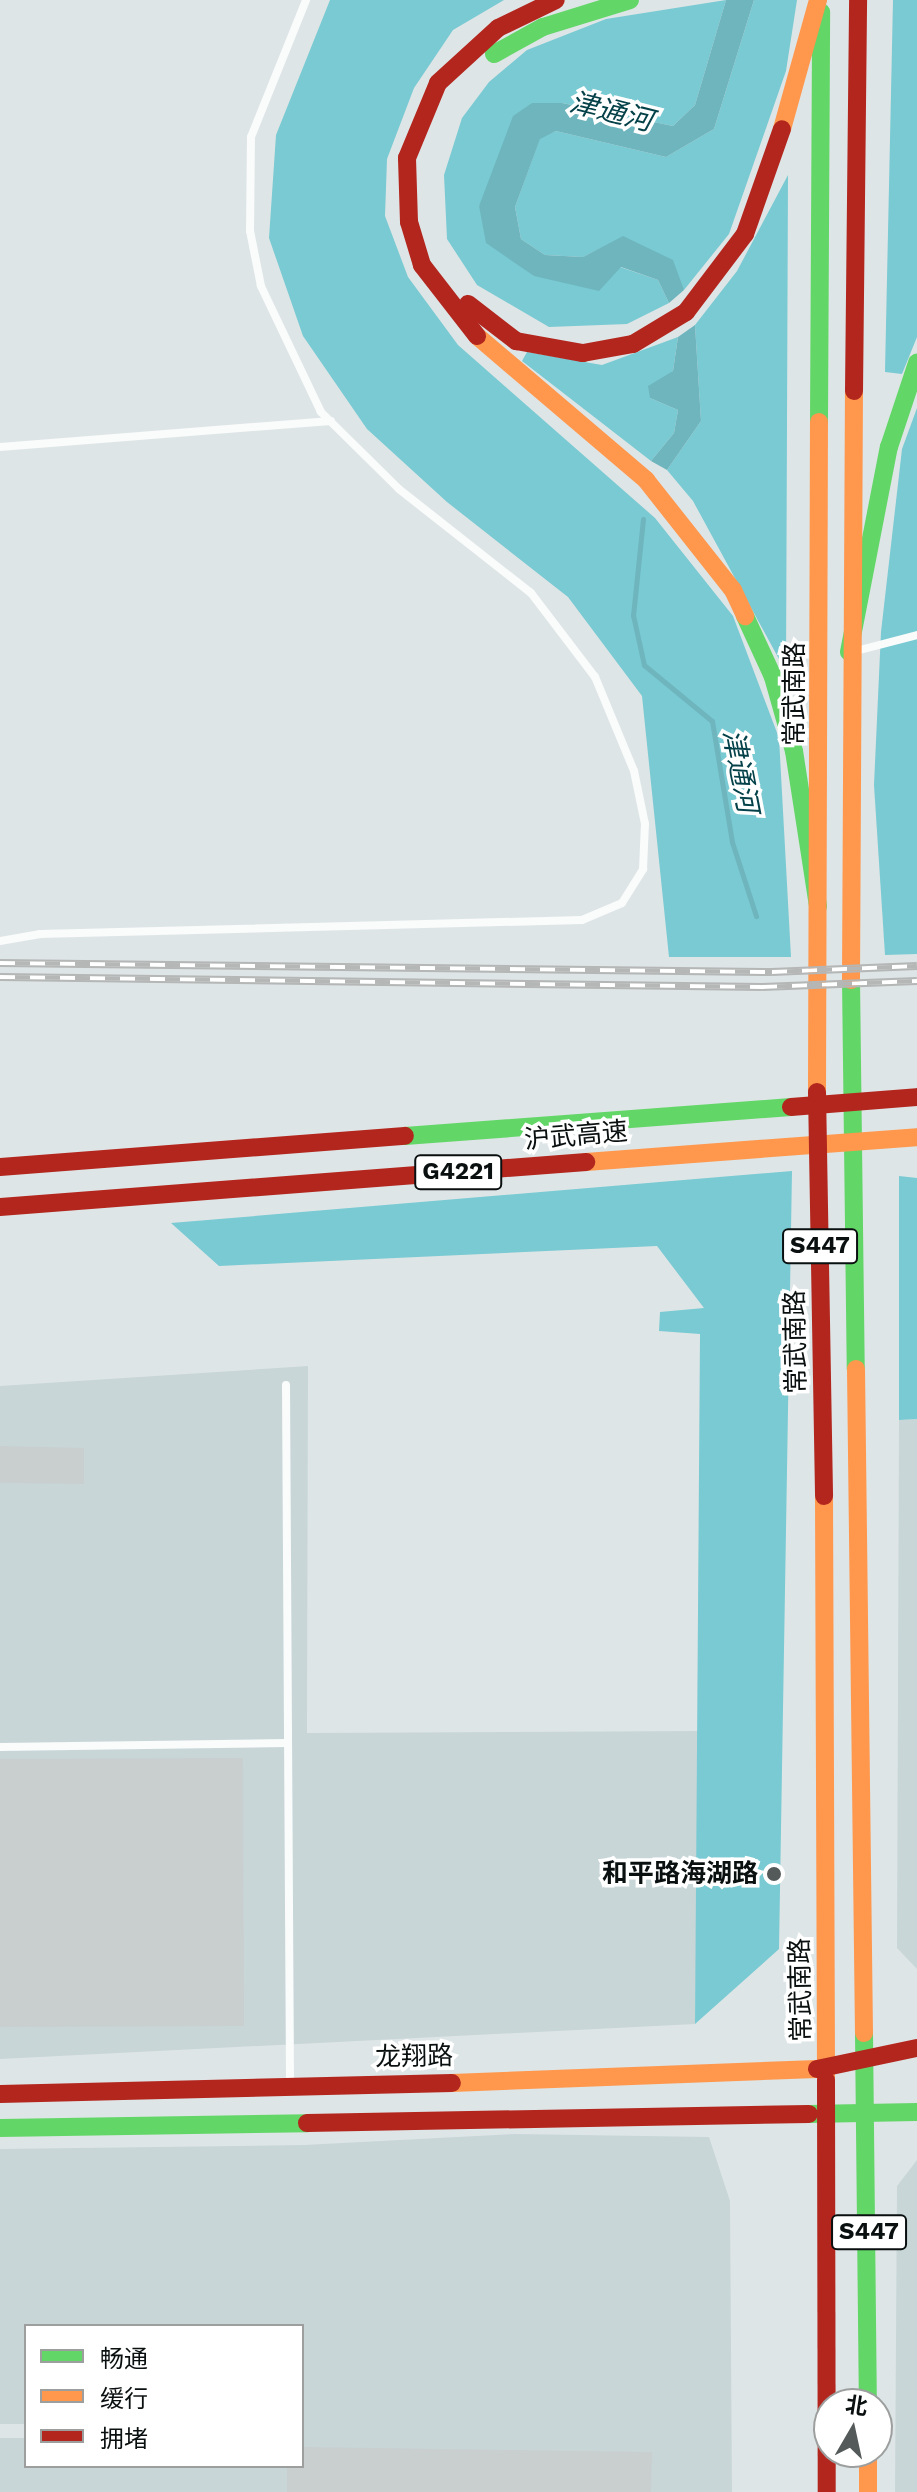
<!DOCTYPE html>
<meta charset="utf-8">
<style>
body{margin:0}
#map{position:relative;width:917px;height:2492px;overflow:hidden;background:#dee5e6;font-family:"Work Sans","Noto Sans SC",sans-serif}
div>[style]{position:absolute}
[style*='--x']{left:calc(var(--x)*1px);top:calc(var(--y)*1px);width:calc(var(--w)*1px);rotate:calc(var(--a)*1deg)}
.built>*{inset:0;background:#c8d6d8}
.forest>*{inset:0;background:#79cad3}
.water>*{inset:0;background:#6fb5be}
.stream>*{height:5px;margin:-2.5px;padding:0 2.5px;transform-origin:2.5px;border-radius:2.5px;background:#6fb5be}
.building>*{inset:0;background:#c9cecf}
.lane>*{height:8px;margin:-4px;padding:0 4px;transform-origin:4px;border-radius:4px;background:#fafbfb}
.fast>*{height:18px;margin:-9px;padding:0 9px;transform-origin:9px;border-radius:9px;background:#63d668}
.slow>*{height:18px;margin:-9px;padding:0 9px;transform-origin:9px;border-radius:9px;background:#ff974d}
.jam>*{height:18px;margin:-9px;padding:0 9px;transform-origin:9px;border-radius:9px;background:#b3261e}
.rail>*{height:8px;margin-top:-4px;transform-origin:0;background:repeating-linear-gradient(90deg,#fff 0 15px,#b5b6b6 0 30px);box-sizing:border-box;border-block:2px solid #b5b6b6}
.dots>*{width:22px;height:22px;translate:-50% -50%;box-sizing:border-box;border:4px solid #fff;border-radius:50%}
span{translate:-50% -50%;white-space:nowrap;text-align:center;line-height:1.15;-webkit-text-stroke:7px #fff;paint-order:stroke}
.shield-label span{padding:2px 6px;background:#fff;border:2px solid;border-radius:6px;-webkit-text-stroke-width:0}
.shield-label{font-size:24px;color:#0a0f0f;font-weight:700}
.street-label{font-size:26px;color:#0a0f0f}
.poi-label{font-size:26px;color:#0a0f0f;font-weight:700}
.right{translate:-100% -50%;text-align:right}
.water-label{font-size:28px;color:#044149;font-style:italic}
.legend{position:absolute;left:24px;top:2324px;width:280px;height:144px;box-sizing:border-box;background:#fff;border:2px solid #9d9f9f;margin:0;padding:10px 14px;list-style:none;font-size:24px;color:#0a0f0f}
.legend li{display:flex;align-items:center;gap:16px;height:40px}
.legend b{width:40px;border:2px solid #9d9f9f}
.north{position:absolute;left:813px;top:2388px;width:80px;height:80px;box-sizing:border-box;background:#fff;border:2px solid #9d9f9f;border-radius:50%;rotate:9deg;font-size:22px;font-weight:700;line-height:32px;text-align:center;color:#0a0f0f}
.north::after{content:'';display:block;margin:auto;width:28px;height:36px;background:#545a5a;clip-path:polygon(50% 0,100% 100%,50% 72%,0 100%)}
</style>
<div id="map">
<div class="built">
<i style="clip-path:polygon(308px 1366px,307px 1733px,701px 1731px,695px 2024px,0 2059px,0 1386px)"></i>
<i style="clip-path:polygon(917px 1419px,917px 1969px,897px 1948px,899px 1420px)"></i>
<i style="clip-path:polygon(515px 2134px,709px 2137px,730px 2201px,732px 2492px,0 2492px,0 2438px,26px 2438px,26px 2466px,302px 2466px,302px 2326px,26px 2326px,26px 2424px,0 2424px,0 2149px,304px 2145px)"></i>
<i style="clip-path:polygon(917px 2160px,917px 2492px,895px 2492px,897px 2186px)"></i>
</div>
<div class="forest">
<i style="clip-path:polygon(330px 0,504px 0,453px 30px,414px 88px,387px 159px,385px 216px,408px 277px,458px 345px,655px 518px,733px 616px,779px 738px,791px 957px,669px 957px,642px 696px,568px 597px,447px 502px,367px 429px,303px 336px,269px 238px,276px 135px)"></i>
<i style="clip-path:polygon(726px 0,695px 105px,673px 126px,562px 103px,479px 206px,534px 276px,620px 267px,658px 280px,669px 303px,627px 324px,549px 327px,477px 285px,447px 239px,444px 175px,462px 118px,489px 82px,527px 50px,606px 19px)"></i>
<i style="clip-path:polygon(754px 0,797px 0,786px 71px,729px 234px,684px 290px,623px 237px,583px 257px,545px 255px,521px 239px,515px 207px,540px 138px,556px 131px,666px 157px,714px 129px)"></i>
<i style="clip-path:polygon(893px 0,917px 0,917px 337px,902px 374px,885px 372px)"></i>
<i style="clip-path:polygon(788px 175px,786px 672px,693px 501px,667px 470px,701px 421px,695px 325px,737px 271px)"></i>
<i style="clip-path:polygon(678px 337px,673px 371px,650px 398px,678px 410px,674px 433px,651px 461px,522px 361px,527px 352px,602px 365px)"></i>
<i style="clip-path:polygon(917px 408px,917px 954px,885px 955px,874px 785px,881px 632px,902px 449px)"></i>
<i style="clip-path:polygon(792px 1171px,779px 1949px,695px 2024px,700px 1334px,659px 1331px,660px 1312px,704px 1308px,657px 1246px,219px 1266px,171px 1223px)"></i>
<i style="clip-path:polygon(899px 1176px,917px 1178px,917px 1419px,899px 1420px)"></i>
</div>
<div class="water">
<i style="clip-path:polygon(726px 0,754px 0,714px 129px,666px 157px,556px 131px,540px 139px,515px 207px,521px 239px,545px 255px,583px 257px,623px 236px,673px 260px,684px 290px,669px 303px,658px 280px,621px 267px,599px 291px,534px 276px,486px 243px,479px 206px,513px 116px,532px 103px,562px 103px,673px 126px,695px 105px)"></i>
<i style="clip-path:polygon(695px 325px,701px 421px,667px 470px,651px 461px,674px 433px,678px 410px,650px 398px,648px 386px,673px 371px,678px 337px)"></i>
</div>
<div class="stream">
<i style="--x:643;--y:519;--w:97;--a:95.9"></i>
<i style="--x:633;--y:615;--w:51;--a:77.6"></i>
<i style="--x:644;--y:665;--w:88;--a:39.5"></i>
<i style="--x:712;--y:721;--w:123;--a:80.6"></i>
<i style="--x:732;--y:842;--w:78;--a:72"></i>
</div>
<div class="building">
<i style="clip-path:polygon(0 1446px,84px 1448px,84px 1484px,0 1483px)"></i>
<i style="clip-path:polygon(243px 1758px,244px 2026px,0 2027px,0 1759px)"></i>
<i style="clip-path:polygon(302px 2447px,652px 2452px,651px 2492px,287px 2492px,287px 2466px,302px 2466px)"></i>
</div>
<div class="lane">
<i style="--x:0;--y:447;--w:332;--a:-4.5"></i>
<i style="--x:856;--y:651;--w:63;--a:-14.7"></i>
<i style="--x:0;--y:941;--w:41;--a:-9.9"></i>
<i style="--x:40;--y:934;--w:542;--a:-1.48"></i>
<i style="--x:582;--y:920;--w:43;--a:-23"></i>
<i style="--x:622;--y:903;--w:40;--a:-58"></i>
<i style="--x:643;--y:869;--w:45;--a:-87.5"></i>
<i style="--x:645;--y:824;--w:54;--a:-101.7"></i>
<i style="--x:634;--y:771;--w:102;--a:-112.5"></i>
<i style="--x:595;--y:677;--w:106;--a:-127.3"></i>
<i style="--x:531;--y:593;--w:168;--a:-141.8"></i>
<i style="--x:399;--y:489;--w:110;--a:-135.4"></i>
<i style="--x:321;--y:412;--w:140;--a:-115.5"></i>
<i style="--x:261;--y:286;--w:56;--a:-101.3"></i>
<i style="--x:250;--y:231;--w:94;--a:-89.4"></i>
<i style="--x:251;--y:137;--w:148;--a:-68.1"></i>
<i style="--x:286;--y:1385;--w:700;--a:89.67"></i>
<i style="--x:0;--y:1747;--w:286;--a:-0.8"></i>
</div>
<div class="fast">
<i style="--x:494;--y:54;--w:56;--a:-28.9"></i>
<i style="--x:543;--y:27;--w:91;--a:-17.2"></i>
<i style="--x:819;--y:422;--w:410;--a:-89.7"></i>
<i style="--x:745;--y:616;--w:67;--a:65.3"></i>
<i style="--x:773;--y:677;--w:77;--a:74.2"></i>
<i style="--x:794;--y:751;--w:157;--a:81.2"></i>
<i style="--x:849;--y:652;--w:209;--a:-79"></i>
<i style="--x:889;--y:447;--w:89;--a:-71.6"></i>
<i style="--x:851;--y:980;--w:389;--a:89.3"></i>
<i style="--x:405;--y:1136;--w:387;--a:-4.3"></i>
<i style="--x:864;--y:2033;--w:371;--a:89.4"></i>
<i style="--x:809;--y:2114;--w:108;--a:-1.1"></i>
<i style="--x:0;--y:2128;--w:307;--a:-0.9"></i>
</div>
<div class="slow">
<i style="--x:782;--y:129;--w:134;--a:-74.4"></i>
<i style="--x:477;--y:336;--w:222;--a:40.4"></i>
<i style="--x:646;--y:480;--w:140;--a:51.7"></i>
<i style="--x:733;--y:590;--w:29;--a:65"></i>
<i style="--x:851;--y:980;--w:589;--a:-89.71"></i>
<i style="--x:817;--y:1092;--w:670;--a:-89.83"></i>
<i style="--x:586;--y:1162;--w:332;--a:-4.3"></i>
<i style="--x:856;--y:1369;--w:664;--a:89.31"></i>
<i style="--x:824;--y:1496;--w:584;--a:89.8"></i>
<i style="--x:452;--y:2083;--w:365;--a:-2.2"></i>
<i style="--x:868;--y:2452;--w:40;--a:90"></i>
</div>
<div class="jam">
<i style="--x:468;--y:304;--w:61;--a:37.6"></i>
<i style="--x:516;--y:341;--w:68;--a:10.2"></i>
<i style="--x:583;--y:353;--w:51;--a:-10.2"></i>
<i style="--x:633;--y:344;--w:62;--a:-31.1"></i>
<i style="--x:686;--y:312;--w:98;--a:-52.9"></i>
<i style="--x:745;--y:234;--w:111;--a:-70.6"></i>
<i style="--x:477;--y:336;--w:90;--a:-127.8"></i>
<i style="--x:422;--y:265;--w:45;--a:-106.8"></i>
<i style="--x:409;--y:222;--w:64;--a:-91.8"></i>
<i style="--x:407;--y:158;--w:81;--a:-67.5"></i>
<i style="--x:438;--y:83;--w:81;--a:-42.5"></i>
<i style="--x:498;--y:28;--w:64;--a:-25.8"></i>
<i style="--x:854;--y:391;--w:391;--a:-89.4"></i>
<i style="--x:817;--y:1092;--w:404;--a:89"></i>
<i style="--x:791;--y:1107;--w:126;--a:-4.5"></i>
<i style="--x:0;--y:1167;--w:406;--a:-4.4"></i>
<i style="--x:0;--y:1207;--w:588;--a:-4.39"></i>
<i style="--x:817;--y:2069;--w:102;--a:-11.9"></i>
<i style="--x:826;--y:2080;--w:412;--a:89.9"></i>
<i style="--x:0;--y:2094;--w:452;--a:-1.4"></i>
<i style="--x:307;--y:2123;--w:502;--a:-1.03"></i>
</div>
<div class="rail">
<i style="--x:0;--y:963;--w:772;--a:0.67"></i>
<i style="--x:772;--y:972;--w:145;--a:-2.4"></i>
<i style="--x:0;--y:977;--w:762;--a:0.75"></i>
<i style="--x:762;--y:987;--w:155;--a:-2.2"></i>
</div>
<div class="dots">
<i style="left:774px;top:1874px;background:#545a5a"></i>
</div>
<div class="shield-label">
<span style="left:458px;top:1172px">G4221</span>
<span style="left:820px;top:1246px">S447</span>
<span style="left:869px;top:2232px">S447</span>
</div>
<div class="street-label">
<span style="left:795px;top:694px;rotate:-90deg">常武南路</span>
<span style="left:576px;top:1136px;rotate:-5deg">沪武高速</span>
<span style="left:796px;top:1342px;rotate:-91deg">常武南路</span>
<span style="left:801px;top:1990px;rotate:-91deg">常武南路</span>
<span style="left:414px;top:2057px;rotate:-1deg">龙翔路</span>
</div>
<div class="poi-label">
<span class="right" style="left:758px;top:1874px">和平路海湖路</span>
</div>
<div class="water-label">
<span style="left:611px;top:112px;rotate:14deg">津通河</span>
<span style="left:740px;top:771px;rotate:79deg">津通河</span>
</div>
<ul class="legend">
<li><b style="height:10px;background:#63d668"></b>畅通</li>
<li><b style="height:10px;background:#ff974d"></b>缓行</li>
<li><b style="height:10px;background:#b3261e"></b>拥堵</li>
</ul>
<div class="north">北</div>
</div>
